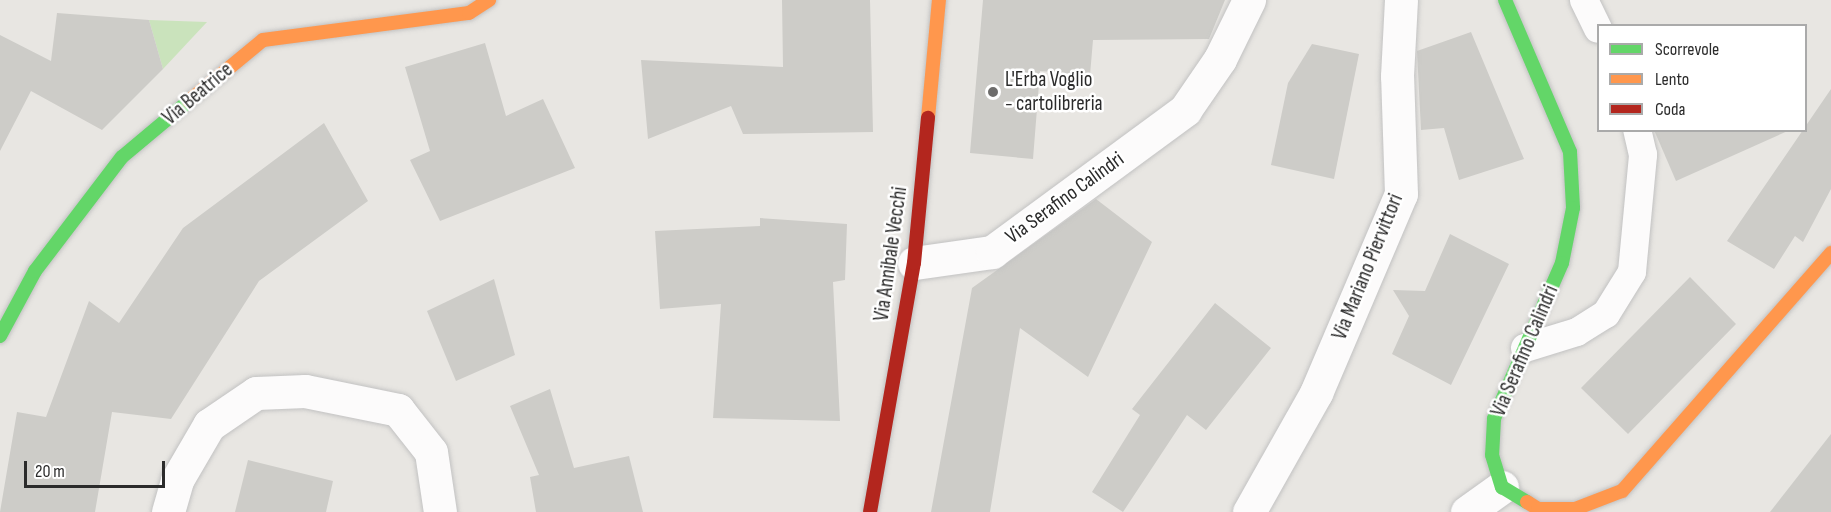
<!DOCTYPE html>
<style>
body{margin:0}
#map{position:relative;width:1831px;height:512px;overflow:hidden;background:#e8e6e2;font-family:"Sofia Sans Condensed",sans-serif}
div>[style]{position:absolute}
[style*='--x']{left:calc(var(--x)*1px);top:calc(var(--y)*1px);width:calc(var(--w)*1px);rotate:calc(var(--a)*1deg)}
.green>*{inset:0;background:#cae3bc}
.building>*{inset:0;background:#cdccc8}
.roads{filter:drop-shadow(0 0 2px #c2c2c2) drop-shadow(0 0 2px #c2c2c2)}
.lane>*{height:28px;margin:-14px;padding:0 14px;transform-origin:14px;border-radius:14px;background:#fcfbfb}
.street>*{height:33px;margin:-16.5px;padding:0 16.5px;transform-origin:16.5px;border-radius:16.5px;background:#fcfbfb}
.fast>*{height:14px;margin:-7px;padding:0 7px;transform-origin:7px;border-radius:7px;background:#63d668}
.slow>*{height:14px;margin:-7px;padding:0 7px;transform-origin:7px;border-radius:7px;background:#ff974d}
.jam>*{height:14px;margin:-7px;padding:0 7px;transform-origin:7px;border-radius:7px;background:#b3261e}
.dots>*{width:16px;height:16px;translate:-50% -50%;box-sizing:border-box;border:3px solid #fff;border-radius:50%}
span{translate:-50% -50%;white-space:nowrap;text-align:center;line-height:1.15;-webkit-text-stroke:5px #fff;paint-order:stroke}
.poi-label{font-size:21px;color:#2b2b2b}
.left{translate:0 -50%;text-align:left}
.street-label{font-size:21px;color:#2b2b2b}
.legend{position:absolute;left:1597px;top:24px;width:210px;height:108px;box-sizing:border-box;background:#fff;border:2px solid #aaa;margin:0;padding:8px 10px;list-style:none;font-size:18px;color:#2b2b2b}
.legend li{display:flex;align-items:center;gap:12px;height:30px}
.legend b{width:30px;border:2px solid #aaa}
.scale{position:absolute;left:24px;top:461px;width:141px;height:27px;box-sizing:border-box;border:3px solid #2b2b2b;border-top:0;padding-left:8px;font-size:18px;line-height:21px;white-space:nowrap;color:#2b2b2b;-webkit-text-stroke:4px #fff;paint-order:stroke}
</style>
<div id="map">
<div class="green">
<i style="clip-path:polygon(149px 20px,207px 22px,163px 69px)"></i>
</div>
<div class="building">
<i style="clip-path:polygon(782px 0,870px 0,873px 132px,743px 134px,731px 106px,648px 139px,641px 60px,783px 67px)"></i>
<i style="clip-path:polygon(983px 0,1225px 0,1209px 39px,1093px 40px,1090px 75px,1040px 71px,1033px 159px,970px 153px)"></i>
<i style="clip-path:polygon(57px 13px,149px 20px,163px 69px,102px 130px,31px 91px,0 151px,0 35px,51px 61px)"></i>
<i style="clip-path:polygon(1471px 32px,1524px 159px,1459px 180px,1444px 128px,1421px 130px,1417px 51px)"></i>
<i style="clip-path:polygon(485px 43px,506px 116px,543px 99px,575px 168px,440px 221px,410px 160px,430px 151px,405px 67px)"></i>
<i style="clip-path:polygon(1312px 44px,1359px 54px,1334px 179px,1271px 165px,1288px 83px)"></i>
<i style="clip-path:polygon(1831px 89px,1831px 189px,1803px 242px,1795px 236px,1774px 269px,1727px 241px)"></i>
<i style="clip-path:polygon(324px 123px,368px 201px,259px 281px,171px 419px,112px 412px,95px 512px,0 512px,17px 412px,46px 417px,89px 301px,119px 323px,183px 228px)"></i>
<i style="clip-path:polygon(1654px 130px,1790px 130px,1676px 181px)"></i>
<i style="clip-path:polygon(1096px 199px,1152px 242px,1088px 377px,1020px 328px,990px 512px,931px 512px,972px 288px)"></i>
<i style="clip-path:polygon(760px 218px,847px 224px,845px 280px,833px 282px,840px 421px,713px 418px,721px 304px,660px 309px,655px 231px,760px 226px)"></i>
<i style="clip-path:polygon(1450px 234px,1509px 264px,1451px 385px,1392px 354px,1409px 316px,1393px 290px,1425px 291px)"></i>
<i style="clip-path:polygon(1690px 277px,1736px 324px,1628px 434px,1581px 388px)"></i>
<i style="clip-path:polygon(494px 279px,515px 355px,456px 381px,427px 311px)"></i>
<i style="clip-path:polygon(1215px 303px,1271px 348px,1206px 430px,1187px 415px,1123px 512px,1092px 492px,1140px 415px,1132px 409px)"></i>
<i style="clip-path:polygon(550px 389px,574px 468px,629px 456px,643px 512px,536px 512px,530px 477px,539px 475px,510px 406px)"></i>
<i style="clip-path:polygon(1831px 434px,1831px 512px,1770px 512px)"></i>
<i style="clip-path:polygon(248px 460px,333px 481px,326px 512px,235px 512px)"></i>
</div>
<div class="roads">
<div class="lane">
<i style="--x:1584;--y:0;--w:32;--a:64"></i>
<i style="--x:1525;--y:348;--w:54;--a:-17.1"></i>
<i style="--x:1577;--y:332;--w:34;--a:-32"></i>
<i style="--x:1606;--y:314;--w:49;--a:-58.2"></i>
<i style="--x:1632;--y:272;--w:118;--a:-84.6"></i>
<i style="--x:1643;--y:155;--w:26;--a:-103"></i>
</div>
<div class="street">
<i style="--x:914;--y:263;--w:79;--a:-8"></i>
<i style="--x:992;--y:252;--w:240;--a:-36.3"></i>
<i style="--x:1185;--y:110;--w:62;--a:-55.5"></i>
<i style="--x:1220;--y:59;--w:66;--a:-63.8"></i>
<i style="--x:168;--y:512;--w:33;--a:-74"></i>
<i style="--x:177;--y:480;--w:64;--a:-59.8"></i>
<i style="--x:209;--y:425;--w:57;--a:-34.2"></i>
<i style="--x:256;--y:393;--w:49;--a:-2.3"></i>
<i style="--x:305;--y:391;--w:95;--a:11.5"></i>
<i style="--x:398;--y:410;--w:53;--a:51.8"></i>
<i style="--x:431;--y:452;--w:61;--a:81.5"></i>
<i style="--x:1249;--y:512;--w:137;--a:-60.6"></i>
<i style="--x:1316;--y:393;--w:216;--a:-66.9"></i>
<i style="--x:1401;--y:194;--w:118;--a:-91.9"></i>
<i style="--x:1397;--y:76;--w:76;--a:-87"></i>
<i style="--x:1467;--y:512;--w:43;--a:-35.5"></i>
</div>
<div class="fast">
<i style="--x:1505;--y:0;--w:165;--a:66.8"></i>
<i style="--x:1570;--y:152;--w:56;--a:86.9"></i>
<i style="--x:1573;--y:208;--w:56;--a:101.3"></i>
<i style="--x:1562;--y:263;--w:170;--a:113.6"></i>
<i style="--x:1494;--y:419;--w:36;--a:93"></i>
<i style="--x:1492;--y:455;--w:34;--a:73"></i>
<i style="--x:1502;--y:487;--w:29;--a:31"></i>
<i style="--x:0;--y:336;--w:74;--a:-61.7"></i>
<i style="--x:35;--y:271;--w:143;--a:-52.7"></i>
<i style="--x:122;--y:157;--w:87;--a:-39.9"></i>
</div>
<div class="slow">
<i style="--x:189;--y:101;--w:96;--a:-39.5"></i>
<i style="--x:263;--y:40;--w:208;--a:-7.5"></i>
<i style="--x:469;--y:13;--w:24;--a:-33"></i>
<i style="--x:928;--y:118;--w:119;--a:-84.7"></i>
<i style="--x:1527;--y:502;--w:13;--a:32"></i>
<i style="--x:1538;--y:509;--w:37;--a:0"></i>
<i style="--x:1575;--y:509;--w:50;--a:-21"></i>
<i style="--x:1622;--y:491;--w:317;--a:-48.7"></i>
</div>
<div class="jam">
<i style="--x:870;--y:512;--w:253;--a:-80"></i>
<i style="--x:914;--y:263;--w:146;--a:-84.5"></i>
</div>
</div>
<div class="dots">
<i style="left:993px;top:92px;background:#6d6c6b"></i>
</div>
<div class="poi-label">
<span class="left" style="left:1005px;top:92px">L'Erba Voglio<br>- cartolibreria</span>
</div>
<div class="street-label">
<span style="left:198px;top:94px;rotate:-40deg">Via Beatrice</span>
<span style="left:1065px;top:198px;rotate:-36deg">Via Serafino Calindri</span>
<span style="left:891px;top:254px;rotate:-82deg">Via Annibale Vecchi</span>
<span style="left:1368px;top:267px;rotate:-68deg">Via Mariano Piervittori</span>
<span style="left:1525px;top:351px;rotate:-67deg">Via Serafino Calindri</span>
</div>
<ul class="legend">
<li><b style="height:8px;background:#63d668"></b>Scorrevole</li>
<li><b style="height:8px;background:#ff974d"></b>Lento</li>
<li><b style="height:8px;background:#b3261e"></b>Coda</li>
</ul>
<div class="scale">20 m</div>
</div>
